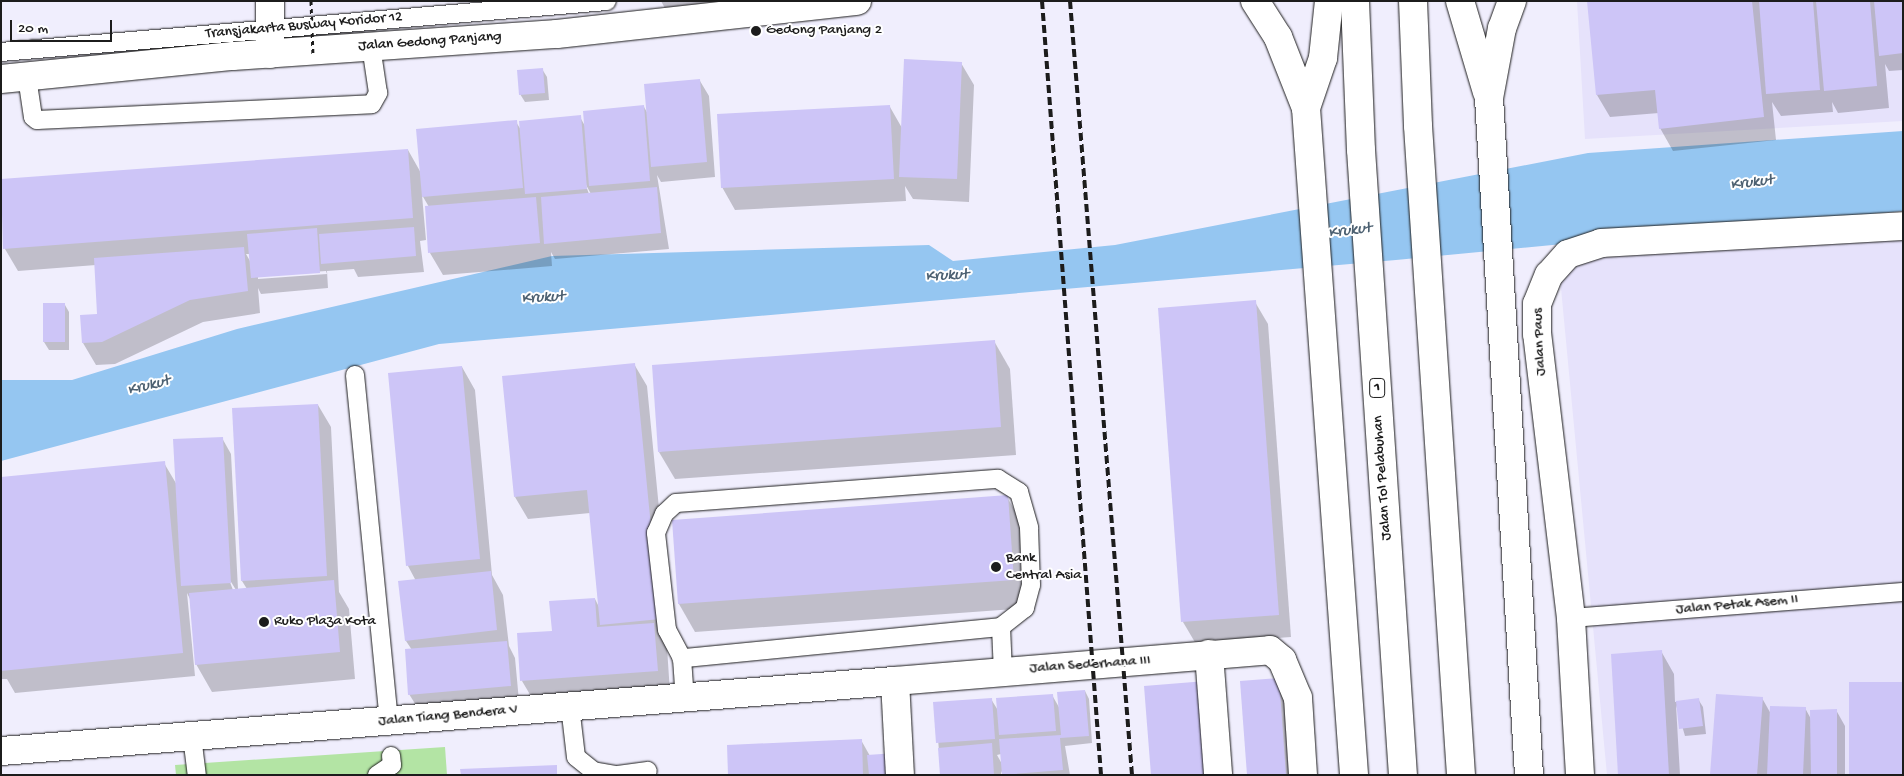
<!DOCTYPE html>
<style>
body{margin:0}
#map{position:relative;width:1904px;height:776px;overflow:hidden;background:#f0eefd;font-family:"Gochi Hand",sans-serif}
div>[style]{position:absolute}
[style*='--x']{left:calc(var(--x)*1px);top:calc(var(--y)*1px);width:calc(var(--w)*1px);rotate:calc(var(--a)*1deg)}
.built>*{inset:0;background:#e6e2fb}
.green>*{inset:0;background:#b3e4a4}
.water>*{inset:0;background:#95c6f1}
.shadow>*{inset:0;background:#0003}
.building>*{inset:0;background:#cdc5f7}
.roads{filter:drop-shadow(0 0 1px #1c1c1c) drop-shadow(0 0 1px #1c1c1c)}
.service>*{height:18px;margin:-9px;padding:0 9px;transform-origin:9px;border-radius:9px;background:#fff}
.minor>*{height:28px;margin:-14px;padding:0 14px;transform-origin:14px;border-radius:14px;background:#fff}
.tertiary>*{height:28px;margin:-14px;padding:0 14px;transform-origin:14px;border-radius:14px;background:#fff}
.secondary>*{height:28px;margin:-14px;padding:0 14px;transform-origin:14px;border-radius:14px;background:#fff}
.motorway>*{height:28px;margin:-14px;padding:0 14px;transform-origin:14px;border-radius:14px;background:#fff}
.rail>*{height:4px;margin-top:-2px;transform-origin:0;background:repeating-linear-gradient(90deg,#1c1c1c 0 8px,transparent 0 12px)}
.path-bridge>*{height:3px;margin-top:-1.5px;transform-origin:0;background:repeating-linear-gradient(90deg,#1c1c1c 0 4px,transparent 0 8px)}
.dots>*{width:14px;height:14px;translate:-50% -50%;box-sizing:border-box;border:2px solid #fff;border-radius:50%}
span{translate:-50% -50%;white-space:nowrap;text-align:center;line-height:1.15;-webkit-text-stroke:4px #fff;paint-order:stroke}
.shield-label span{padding:1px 4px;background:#fff;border:1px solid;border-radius:4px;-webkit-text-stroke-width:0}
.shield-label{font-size:14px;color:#1c1c1c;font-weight:700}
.street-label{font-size:15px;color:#1c1c1c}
.poi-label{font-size:15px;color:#1c1c1c}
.left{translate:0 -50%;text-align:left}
.water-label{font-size:16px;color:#4c6071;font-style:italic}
.frame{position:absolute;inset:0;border:2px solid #1c1c1c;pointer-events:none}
.scale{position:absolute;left:10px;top:20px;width:102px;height:22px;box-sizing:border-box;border:2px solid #1c1c1c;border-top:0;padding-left:6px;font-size:15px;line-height:18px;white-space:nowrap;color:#1c1c1c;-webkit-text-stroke:4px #fff;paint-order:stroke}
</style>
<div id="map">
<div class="built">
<i style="clip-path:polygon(1577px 1px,1903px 1px,1903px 121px,1585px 139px)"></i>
<i style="clip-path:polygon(1903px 217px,1903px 775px,1607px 775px,1557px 246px)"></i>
</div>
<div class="green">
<i style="clip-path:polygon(445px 747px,447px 775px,176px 775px,175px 765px)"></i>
</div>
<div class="water">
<i style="clip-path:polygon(1903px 131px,1903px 211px,1396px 260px,439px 344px,1px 461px,1px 380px,72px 380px,237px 329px,552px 256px,929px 245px,953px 261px,1115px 245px,1588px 153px)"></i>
</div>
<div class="shadow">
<i style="clip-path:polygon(661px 1px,779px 1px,667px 12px)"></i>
<i style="clip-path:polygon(1588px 1px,1903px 1px,1903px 70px,1889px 71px,1885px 64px,1889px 108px,1838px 113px,1832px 102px,1833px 112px,1781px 116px,1772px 102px,1776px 140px,1673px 151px,1660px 128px,1659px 113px,1610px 117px,1597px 95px)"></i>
<i style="clip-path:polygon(961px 63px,974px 85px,969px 202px,913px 199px,905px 186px,906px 201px,735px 210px,722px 187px,890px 107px,902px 128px)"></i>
<i style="clip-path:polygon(542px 69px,547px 77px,549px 100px,525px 102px,520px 94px)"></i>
<i style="clip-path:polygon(evenodd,700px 81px,709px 96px,715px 177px,661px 182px,657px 175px,669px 249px,555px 259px,551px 252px,552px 266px,443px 275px,430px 253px,429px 207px,422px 195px,426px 240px,420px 241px,424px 272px,358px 277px,354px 269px,327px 271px,328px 288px,261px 294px,258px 288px,260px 313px,203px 322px,115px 364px,96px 365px,83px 343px,99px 315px,96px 265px,18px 271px,5px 249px,1px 180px,408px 150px,421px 173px,516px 122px,521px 130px,580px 117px,585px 126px,644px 107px,648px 114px,700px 81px,585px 183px,591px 194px,589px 194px,585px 183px,700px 81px,246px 254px,250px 254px,250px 261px,246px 254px,700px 81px,326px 271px,327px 274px,258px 279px,258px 276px,326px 271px)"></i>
<i style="clip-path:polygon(1255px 302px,1268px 324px,1291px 637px,1196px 644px,1183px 622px)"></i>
<i style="clip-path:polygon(44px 305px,65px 305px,69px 312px,69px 350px,49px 350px,44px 342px)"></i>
<i style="clip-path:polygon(994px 341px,1010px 369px,1016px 455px,675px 479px,659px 452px)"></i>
<i style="clip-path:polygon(634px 364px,647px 386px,672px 641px,667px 647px,670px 693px,535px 703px,522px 681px,518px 634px,553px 632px,595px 599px,599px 607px,590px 513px,528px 519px,515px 497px)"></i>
<i style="clip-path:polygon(462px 367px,475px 390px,492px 575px,503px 595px,509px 646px,515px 658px,519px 701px,419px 710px,409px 694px,412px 650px,406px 641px,416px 581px,408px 566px)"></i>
<i style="clip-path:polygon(evenodd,318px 405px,331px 427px,339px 592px,349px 609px,355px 679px,212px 692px,196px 664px,190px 599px,187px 593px,195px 676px,15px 693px,7px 679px,1px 679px,1px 478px,164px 463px,177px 485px,222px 438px,231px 454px,238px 589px,247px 589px,242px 581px,318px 405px,228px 577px,236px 590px,233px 590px,228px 577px)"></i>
<i style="clip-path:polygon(1007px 497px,1023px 525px,1030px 608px,695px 632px,679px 604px,673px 521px)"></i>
<i style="clip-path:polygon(1661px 651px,1674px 674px,1675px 702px,1698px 699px,1703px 707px,1706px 734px,1685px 736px,1676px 705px,1680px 775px,1619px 775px)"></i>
<i style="clip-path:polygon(1278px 679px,1287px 695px,1293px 775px,1248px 775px)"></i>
<i style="clip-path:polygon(evenodd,1085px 691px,1089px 699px,1092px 743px,1065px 746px,1070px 775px,1003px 775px,1001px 771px,1001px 775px,941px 775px,935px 703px,991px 699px,999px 712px,1052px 695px,1060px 709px,1085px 691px,1001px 754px,1002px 764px,997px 755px,1001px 754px)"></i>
<i style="clip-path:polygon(1762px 698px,1771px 714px,1805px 708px,1811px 719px,1836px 710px,1845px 726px,1845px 775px,1711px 775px)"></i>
<i style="clip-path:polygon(861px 740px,870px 756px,900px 775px,729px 775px)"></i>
</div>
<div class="building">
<i style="clip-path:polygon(1587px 1px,1752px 1px,1764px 117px,1659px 129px,1655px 90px,1596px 95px)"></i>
<i style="clip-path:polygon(1759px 1px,1813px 1px,1820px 90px,1766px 94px)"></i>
<i style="clip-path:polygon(1816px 1px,1870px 1px,1877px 86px,1824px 91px)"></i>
<i style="clip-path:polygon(1874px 1px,1903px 1px,1903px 53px,1879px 56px)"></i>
<i style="clip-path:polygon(904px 59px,962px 62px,957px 179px,899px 177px)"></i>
<i style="clip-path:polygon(543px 68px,545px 93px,519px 95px,517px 70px)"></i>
<i style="clip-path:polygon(700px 79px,707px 162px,651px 167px,644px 84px)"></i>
<i style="clip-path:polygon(644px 105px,650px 181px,589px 186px,583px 111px)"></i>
<i style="clip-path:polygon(890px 105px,894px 179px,721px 188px,717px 114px)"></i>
<i style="clip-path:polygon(581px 115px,587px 189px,525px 194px,519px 121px)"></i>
<i style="clip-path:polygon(517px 120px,523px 188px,422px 197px,416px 129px)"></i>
<i style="clip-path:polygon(408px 149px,413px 218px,3px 249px,1px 179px)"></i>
<i style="clip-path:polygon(657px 187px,661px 233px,544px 244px,541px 197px)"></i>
<i style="clip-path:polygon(536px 197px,540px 243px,428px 253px,425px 206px)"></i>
<i style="clip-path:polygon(414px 227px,416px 256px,321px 264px,319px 234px)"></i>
<i style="clip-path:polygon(317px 228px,320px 273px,251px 278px,247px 234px)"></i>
<i style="clip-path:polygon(244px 247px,248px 291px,190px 300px,102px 342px,82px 343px,80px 315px,97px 314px,94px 258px)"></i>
<i style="clip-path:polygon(1256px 300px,1279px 615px,1181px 622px,1158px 308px)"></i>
<i style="clip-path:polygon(43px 303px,65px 303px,65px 342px,43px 342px)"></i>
<i style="clip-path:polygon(995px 340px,1001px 427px,658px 452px,652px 365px)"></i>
<i style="clip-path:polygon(635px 363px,660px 619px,600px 625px,587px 490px,514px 497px,502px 376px)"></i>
<i style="clip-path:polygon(462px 366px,480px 559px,406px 566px,388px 373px)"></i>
<i style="clip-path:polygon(318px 404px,327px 576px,241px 581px,232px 408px)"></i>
<i style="clip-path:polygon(223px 437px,231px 583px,181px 586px,173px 439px)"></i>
<i style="clip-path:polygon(165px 461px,183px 653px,1px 671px,1px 477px)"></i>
<i style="clip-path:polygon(1008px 495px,1014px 580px,678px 604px,672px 520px)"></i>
<i style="clip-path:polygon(491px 571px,497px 630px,405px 641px,398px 581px)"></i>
<i style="clip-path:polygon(334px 580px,340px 652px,195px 665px,189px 593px)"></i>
<i style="clip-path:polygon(595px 598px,597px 627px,654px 623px,658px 671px,520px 681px,517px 633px,552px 631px,549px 601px)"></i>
<i style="clip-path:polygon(507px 641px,511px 686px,408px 695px,405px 649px)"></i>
<i style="clip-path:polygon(1662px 650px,1669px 775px,1618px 775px,1611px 654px)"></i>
<i style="clip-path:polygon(1279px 678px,1286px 775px,1247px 775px,1240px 681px)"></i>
<i style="clip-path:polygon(1206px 681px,1213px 775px,1151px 775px,1144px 686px)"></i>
<i style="clip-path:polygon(1849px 682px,1903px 682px,1903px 775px,1849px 775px)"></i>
<i style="clip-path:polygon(1085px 690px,1089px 736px,1060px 738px,1063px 770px,1002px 775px,999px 739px,1061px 735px,1057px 692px)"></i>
<i style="clip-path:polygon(1053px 694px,1056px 731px,999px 735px,996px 698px)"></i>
<i style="clip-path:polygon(1716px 694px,1763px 697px,1757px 775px,1710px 775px)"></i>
<i style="clip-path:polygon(992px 698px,995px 739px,936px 743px,933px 702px)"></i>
<i style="clip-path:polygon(1699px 698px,1703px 726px,1679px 729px,1676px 701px)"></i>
<i style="clip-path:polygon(1770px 706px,1806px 707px,1803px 775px,1767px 775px)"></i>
<i style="clip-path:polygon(1837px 709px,1837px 775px,1811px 775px,1810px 710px)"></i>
<i style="clip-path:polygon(862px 739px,863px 775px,728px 775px,727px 745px)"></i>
<i style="clip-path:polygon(992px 743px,994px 775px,940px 775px,938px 748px)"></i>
<i style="clip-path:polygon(896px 753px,897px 775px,869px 775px,867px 755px)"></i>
<i style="clip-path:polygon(557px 765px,557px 775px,461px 775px,460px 769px)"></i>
</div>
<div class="roads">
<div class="service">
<i style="--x:1;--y:52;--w:608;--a:-4.81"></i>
<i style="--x:27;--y:77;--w:40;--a:81.5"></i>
<i style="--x:33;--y:117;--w:5;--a:37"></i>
<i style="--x:37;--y:120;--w:335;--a:-2.7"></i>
<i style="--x:372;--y:104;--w:13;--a:-61"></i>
<i style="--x:378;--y:93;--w:48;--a:-98.5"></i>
<i style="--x:355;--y:375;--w:348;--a:84.4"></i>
<i style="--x:1571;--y:618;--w:333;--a:-4.5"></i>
<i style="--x:1001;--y:627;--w:45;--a:87.5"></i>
<i style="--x:682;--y:658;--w:32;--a:-118"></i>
<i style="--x:667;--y:630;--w:98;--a:-96.5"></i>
<i style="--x:656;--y:533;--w:21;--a:-67"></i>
<i style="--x:664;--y:514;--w:16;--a:-43"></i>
<i style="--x:676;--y:503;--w:323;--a:-4.3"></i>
<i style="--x:998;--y:479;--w:25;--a:32"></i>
<i style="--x:1019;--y:492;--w:37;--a:74"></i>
<i style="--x:1029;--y:528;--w:57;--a:88"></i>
<i style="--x:1031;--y:585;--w:24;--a:105"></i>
<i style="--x:1025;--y:608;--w:31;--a:142"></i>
<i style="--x:1001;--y:627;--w:321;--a:174.4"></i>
<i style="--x:682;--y:658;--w:39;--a:86"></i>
<i style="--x:570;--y:706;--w:51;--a:83.3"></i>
<i style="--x:576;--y:757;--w:22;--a:39"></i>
<i style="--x:593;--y:771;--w:22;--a:10"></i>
<i style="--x:192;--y:736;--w:39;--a:83"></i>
<i style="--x:377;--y:775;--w:18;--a:-34"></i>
<i style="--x:392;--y:765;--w:9;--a:-96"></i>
<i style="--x:618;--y:775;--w:30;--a:-8"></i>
</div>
<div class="minor">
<i style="--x:1209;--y:654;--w:121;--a:85.7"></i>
<i style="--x:895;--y:681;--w:376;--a:-4.7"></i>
<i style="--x:1270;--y:650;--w:16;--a:40"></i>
<i style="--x:1282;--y:660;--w:41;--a:67.2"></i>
<i style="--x:1298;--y:698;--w:77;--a:86.3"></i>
<i style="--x:1580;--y:775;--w:157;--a:-93.3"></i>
<i style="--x:1571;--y:618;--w:286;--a:-96.8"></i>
<i style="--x:1537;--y:334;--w:30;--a:-90"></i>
<i style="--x:1537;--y:304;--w:31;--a:-68"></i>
<i style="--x:1549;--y:275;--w:28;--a:-48"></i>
<i style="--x:1568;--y:254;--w:35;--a:-18"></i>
<i style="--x:1601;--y:243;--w:302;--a:-3.2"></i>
</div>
<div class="tertiary">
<i style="--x:1;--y:751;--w:897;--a:-4.48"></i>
<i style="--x:895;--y:681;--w:94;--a:87"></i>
</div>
<div class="secondary">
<i style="--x:270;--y:1;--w:53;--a:90"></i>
<i style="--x:1;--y:79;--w:233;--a:-5.7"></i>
<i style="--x:233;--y:56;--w:325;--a:-3.9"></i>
<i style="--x:557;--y:34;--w:302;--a:-6.3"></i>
</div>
<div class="motorway">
<i style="--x:1255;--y:1;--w:43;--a:57.4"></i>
<i style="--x:1278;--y:37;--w:76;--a:68.5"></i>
<i style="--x:1306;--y:108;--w:669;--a:85.88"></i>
<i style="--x:1355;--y:1;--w:149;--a:87.7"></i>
<i style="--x:1361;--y:150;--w:626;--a:86.16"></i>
<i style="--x:1413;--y:1;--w:125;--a:87.7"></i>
<i style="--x:1418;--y:126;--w:650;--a:86.21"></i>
<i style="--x:1460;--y:1;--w:95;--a:73.5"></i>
<i style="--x:1512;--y:1;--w:29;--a:110"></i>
<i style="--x:1502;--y:28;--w:71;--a:100.5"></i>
<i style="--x:1489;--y:98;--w:678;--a:86.62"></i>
<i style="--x:1306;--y:108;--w:53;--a:-71.2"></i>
<i style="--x:1323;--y:58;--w:57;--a:-84"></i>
</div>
</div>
<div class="rail">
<i style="--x:1042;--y:1;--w:776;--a:85.64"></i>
<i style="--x:1070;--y:1;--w:776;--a:85.42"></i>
</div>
<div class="path-bridge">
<i style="--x:311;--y:1;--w:54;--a:87.9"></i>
</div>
<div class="dots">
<i style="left:756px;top:31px;background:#1c1c1c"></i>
<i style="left:996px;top:567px;background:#1c1c1c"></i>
<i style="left:264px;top:622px;background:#1c1c1c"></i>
</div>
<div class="shield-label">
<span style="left:1377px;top:388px">1</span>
</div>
<div class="street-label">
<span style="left:304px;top:26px;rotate:-5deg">Transjakarta Busway Koridor 12</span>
<span style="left:430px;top:42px;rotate:-4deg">Jalan Gedong Panjang</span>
<span style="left:1540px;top:342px;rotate:-93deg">Jalan Paus</span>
<span style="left:1383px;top:478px;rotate:-94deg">Jalan Tol Pelabuhan</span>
<span style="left:1737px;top:605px;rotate:-5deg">Jalan Petak Asem II</span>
<span style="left:1090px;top:665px;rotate:-4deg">Jalan Sederhana III</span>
<span style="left:448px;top:716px;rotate:-5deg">Jalan Tiang Bendera V</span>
</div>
<div class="poi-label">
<span class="left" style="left:766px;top:31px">Gedong Panjang 2</span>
<span class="left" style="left:1006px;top:567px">Bank<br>Central Asia</span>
<span class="left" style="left:274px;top:622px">Ruko Plaza Kota</span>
</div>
<div class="water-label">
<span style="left:1752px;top:184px;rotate:-7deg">Krukut</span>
<span style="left:1350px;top:232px;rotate:-7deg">Krukut</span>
<span style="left:947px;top:277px;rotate:-3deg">Krukut</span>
<span style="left:543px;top:299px;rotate:-3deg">Krukut</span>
<span style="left:149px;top:387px;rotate:-14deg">Krukut</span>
</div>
<div class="frame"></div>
<div class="scale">20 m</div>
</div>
